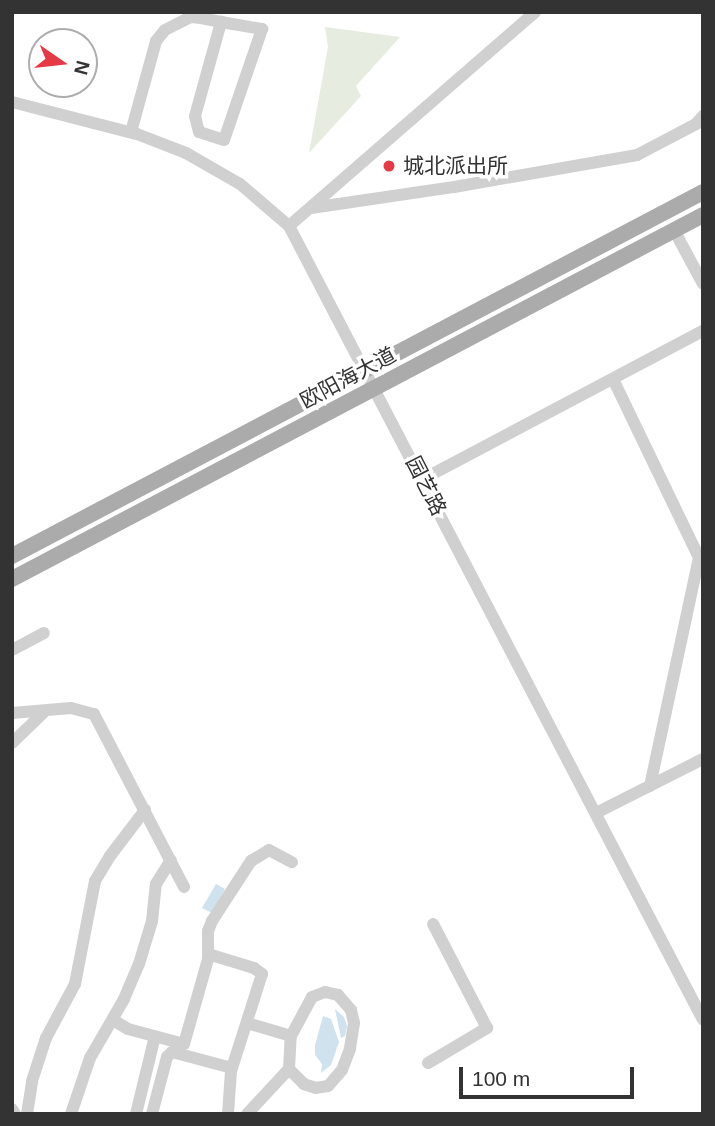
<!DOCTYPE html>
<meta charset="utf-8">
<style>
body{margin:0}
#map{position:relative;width:715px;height:1126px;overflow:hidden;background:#fff;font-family:Helvetica,"Noto Sans SC",sans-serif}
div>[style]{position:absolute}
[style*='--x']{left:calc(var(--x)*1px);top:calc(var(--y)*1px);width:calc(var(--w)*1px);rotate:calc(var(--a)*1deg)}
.green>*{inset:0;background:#e6ecdf}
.water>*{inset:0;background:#cfe2ee}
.minor>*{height:12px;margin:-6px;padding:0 6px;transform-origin:6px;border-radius:6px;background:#d0d0d0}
.major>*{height:16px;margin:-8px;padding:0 8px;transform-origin:8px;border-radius:8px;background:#ababab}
.dots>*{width:19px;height:19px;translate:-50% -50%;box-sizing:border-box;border:4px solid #fff;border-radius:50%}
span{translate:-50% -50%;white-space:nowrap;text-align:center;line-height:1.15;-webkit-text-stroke:7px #fff;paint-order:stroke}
.poi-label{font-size:21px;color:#333}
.left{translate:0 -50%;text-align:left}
.street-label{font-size:21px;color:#333}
.frame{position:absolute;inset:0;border:14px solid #333;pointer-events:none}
.north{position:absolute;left:28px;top:28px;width:70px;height:70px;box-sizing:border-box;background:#fff;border:2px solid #adadad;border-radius:50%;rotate:104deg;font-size:19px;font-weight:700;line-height:28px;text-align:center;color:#333}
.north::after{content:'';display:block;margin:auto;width:24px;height:32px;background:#e63946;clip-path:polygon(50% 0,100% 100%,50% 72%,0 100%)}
.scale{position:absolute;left:459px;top:1067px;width:175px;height:32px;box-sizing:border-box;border:4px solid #333;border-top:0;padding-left:9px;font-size:21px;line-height:24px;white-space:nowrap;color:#333;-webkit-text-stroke:5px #fff;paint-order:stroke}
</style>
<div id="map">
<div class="green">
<i style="clip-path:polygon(325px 27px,400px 37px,356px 86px,361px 96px,309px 153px,328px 47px)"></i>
</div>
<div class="water">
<i style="clip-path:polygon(216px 884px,225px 889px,212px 913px,202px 908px)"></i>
<i style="clip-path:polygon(335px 1009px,344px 1017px,347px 1026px,345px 1036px,341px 1038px)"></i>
<i style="clip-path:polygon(323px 1016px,331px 1019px,339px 1042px,331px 1065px,321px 1073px,322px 1064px,315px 1055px,315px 1045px)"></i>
</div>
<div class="minor">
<i style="--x:12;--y:102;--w:129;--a:14.4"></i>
<i style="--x:137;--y:134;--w:53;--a:21.2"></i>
<i style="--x:186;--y:153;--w:62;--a:29.9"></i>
<i style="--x:240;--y:184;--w:65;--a:40.6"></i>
<i style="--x:289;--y:226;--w:895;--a:62.46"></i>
<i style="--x:131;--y:132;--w:94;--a:-74.6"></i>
<i style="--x:156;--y:41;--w:14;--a:-51"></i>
<i style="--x:165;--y:30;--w:29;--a:-27"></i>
<i style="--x:191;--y:17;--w:10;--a:6"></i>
<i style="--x:201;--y:18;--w:20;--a:11"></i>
<i style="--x:221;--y:22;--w:42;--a:9.7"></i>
<i style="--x:262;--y:29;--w:117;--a:108.9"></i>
<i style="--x:224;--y:140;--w:26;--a:-162"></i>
<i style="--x:199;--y:132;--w:16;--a:-104"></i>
<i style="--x:195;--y:116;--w:98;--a:-74.5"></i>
<i style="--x:311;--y:208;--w:145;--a:-8.4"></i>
<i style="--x:454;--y:187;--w:186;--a:-9.9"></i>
<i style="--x:637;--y:155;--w:67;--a:-27.7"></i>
<i style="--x:696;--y:124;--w:11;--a:-49"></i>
<i style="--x:289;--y:226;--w:326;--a:-41"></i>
<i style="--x:674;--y:230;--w:61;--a:61.8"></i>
<i style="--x:613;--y:379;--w:205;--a:64.3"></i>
<i style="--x:423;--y:479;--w:317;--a:-27.9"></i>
<i style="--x:12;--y:650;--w:36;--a:-28"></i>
<i style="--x:12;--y:713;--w:59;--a:-4.8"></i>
<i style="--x:71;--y:708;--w:24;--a:15"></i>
<i style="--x:94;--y:714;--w:195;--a:62.5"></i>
<i style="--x:12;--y:743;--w:43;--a:-44.1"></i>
<i style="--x:650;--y:786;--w:234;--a:-77.9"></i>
<i style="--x:699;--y:557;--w:4;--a:-27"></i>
<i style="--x:596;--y:813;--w:120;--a:-26.8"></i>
<i style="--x:208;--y:954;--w:48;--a:16.9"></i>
<i style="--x:254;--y:968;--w:10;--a:37"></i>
<i style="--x:262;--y:974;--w:102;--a:107.7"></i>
<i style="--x:231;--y:1071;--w:43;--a:94"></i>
<i style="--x:113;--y:1020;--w:17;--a:31"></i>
<i style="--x:128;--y:1029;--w:58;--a:15"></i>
<i style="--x:184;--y:1044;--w:88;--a:-74.2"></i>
<i style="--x:208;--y:959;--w:28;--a:-90"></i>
<i style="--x:208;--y:931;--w:11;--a:-68"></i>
<i style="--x:212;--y:921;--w:72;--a:-57"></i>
<i style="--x:251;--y:861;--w:21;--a:-31"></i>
<i style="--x:269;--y:850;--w:26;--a:28"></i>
<i style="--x:247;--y:1023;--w:46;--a:16.5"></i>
<i style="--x:428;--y:1063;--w:69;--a:-30.7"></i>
<i style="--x:487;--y:1028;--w:117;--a:-117.4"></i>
<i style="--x:12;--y:1109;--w:6;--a:59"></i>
<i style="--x:27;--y:1114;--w:33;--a:-81"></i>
<i style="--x:32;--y:1081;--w:45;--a:-72"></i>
<i style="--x:46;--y:1038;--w:61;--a:-61.8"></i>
<i style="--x:75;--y:984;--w:105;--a:-79"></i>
<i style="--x:95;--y:881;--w:29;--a:-59"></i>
<i style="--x:110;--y:856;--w:58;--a:-52.7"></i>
<i style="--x:71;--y:1114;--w:59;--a:-71.3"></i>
<i style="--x:90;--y:1058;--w:68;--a:-60"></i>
<i style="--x:124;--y:999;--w:38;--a:-67"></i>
<i style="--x:139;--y:964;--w:45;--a:-73.2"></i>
<i style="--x:152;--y:921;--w:37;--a:-84"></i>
<i style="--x:156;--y:884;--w:28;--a:-58"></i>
<i style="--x:136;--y:1114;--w:80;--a:-76.3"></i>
<i style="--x:152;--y:1114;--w:59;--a:-75.3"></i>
<i style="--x:167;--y:1057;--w:7;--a:-45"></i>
<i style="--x:172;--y:1052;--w:62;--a:14.9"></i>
<i style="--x:247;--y:1114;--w:62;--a:-47"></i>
<i style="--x:289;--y:1069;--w:33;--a:-87"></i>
<i style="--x:291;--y:1036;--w:44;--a:-61.7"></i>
<i style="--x:312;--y:997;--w:14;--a:-21"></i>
<i style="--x:325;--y:992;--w:13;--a:13"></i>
<i style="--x:338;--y:995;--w:20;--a:49"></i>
<i style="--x:351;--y:1010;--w:13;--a:77"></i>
<i style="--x:354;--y:1023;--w:26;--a:99"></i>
<i style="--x:350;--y:1049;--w:22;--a:111"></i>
<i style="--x:342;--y:1070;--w:21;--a:131"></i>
<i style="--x:328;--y:1086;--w:12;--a:171"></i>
<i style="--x:316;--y:1088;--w:13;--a:-162"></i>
<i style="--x:304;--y:1084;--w:21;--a:-135"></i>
</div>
<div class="major">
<i style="--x:12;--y:556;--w:781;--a:-27.78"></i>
<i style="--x:12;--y:579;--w:781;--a:-27.78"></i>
</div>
<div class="dots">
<i style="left:389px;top:166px;background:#e63946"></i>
</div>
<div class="poi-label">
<span class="left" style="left:403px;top:166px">城北派出所</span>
</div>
<div class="street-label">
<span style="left:348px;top:378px;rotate:-28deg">欧阳海大道</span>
<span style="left:426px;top:486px;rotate:63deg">园艺路</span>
</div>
<div class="frame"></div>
<div class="north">N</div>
<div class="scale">100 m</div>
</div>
